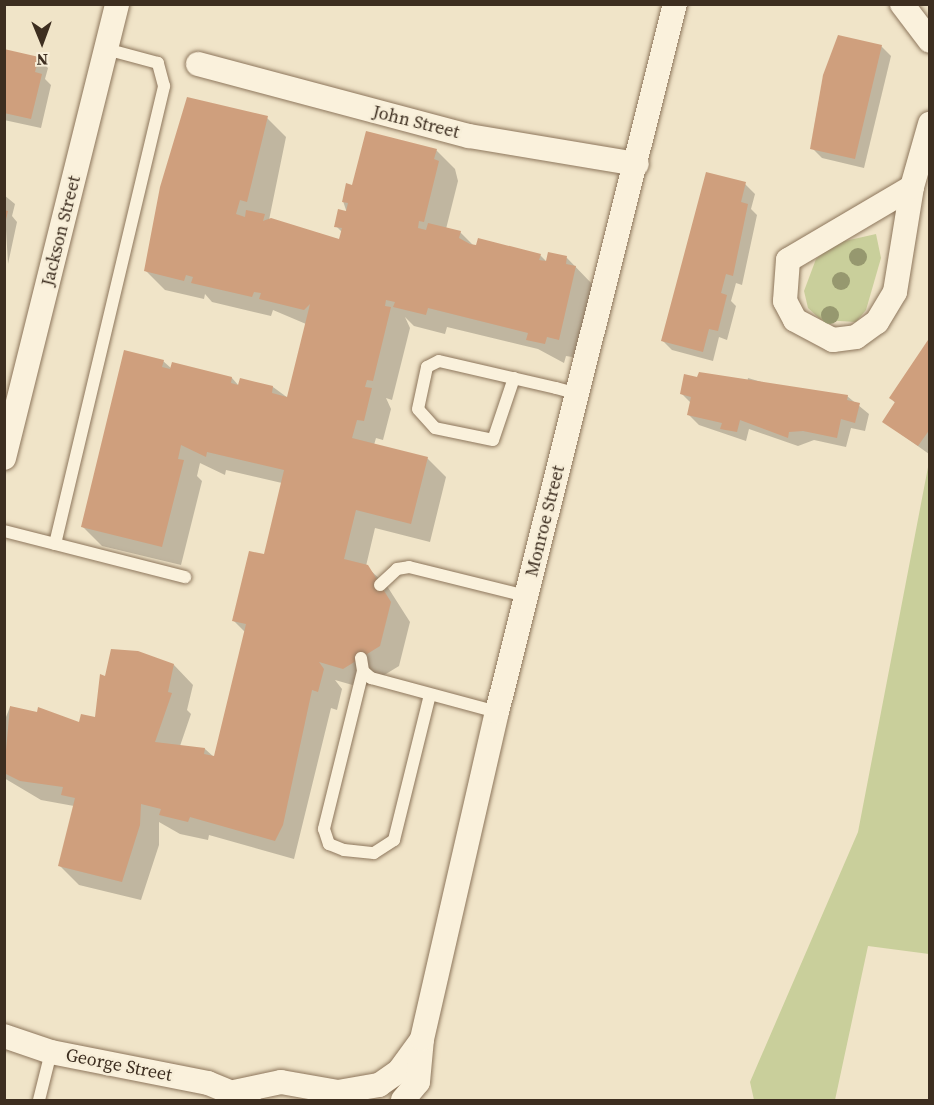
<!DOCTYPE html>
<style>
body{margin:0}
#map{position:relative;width:934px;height:1105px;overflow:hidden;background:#f0e4c8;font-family:"Source Serif 4",serif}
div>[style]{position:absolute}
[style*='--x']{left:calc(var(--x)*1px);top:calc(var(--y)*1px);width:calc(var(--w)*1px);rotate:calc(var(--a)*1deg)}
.green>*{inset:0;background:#c9cf9b}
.shadow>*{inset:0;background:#0003}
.building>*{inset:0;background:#cf9f7d}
.roads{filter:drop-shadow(0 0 2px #8d765c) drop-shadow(0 0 2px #8d765c)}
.service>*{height:12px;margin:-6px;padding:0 6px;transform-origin:6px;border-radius:6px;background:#faf1dc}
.minor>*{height:24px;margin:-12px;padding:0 12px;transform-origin:12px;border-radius:12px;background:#faf1dc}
.trees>*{width:18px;height:18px;margin:-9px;border-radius:50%;background:#96986f}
span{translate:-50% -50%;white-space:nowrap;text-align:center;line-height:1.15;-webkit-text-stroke:5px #f7eed8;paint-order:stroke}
.street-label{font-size:18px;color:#3d2e20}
.frame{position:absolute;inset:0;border:6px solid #3d2e20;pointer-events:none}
.north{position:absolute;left:12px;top:12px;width:60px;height:60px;-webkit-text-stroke:4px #f7eed8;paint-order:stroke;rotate:179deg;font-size:16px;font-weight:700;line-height:24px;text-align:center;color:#3d2e20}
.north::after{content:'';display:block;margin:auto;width:21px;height:27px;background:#3d2e20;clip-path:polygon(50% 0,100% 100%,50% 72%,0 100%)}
</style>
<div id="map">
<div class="green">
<i style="clip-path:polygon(876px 234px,881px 258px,866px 310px,856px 322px,821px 320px,808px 308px,804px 291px,816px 259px,836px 243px)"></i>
<i style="clip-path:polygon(929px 462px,929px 954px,868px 946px,835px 1100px,754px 1100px,750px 1082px,858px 832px)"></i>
</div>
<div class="shadow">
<i style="clip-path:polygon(881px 46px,891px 56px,864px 168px,822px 158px,812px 148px)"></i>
<i style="clip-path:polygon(4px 56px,38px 58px,48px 68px,45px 79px,51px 85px,41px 128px,4px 120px)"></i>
<i style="clip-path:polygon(267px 118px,286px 137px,269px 220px,340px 241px,342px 232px,336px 226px,347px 213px,343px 201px,354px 187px,436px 150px,455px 169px,458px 181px,446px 229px,460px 232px,474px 246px,540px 255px,547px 262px,567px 258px,595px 287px,578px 358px,566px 356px,564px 363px,538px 349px,447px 327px,445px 334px,414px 326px,405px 317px,410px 328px,392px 400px,386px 398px,391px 409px,383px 440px,376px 438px,374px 445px,427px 458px,446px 477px,430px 542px,375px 528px,366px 566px,387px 586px,410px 622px,399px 666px,363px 688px,335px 680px,342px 689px,337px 710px,331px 708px,294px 859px,209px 835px,208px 840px,180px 834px,159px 822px,159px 845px,141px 900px,79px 885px,60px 866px,74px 806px,41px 800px,4px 778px,4px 722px,10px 707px,80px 724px,96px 719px,106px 678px,174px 665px,193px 685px,187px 710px,191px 714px,180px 746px,205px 749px,215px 758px,246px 633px,233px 620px,265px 556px,282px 483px,226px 470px,225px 475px,200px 463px,197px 476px,202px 481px,181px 565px,102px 546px,83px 527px,163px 361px,172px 369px,232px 378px,239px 386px,273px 387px,288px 398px,306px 324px,273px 310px,271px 316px,212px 302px,205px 294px,204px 299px,165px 290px,146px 271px)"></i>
<i style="clip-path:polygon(745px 184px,755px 194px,751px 209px,757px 215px,742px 285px,736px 283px,731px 301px,736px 306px,727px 340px,719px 337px,713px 361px,672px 350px,662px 340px)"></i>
<i style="clip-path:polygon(4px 195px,15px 204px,12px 216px,17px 222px,8px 264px)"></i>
<i style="clip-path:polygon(930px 340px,930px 453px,929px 454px,884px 422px,896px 404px,891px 398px)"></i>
<i style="clip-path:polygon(748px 378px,795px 392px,847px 396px,869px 414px,865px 431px,851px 428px,846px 447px,814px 440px,798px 446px,749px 429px,746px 441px,699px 425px,689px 415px,691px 403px,681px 393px,747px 384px)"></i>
</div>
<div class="building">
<i style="clip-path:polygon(838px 35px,882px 45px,855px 159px,810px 149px,823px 75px)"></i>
<i style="clip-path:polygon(4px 49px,39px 57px,35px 72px,42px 74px,31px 119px,4px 113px)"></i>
<i style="clip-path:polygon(187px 97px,268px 116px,247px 202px,240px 200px,236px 214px,245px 217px,246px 210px,265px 214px,263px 221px,271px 218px,339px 239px,342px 228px,334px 227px,338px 209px,346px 211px,348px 203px,342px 202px,346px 183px,352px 185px,366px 131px,437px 149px,434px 159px,439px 161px,424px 222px,419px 221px,418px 228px,426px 230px,428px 223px,461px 231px,459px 238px,470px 244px,476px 245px,478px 238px,541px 254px,539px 260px,546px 261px,548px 252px,567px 256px,566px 264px,576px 266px,559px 340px,547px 337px,545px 344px,526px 340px,528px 333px,428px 308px,426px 315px,393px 307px,395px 302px,386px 300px,385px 306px,391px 307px,373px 381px,367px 380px,365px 387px,372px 388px,364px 421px,357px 420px,352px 438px,428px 457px,411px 524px,356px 510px,344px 559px,368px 565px,391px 602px,380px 646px,343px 669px,319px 662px,324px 669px,318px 692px,312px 690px,283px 825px,275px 841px,190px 817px,188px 822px,159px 815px,161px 809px,141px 804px,140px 825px,122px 882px,58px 866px,75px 798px,61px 795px,63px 787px,20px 781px,4px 773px,10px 706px,37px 712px,38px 707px,79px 722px,81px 714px,95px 717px,100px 674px,105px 676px,111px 649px,138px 651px,174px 664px,168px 692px,172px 693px,155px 742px,205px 748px,204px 754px,214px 756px,246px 624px,232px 621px,249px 551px,264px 554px,284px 470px,207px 452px,206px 457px,181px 445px,178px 459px,184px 460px,162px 547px,81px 527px,124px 350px,164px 360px,162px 367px,170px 369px,172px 362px,232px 377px,231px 383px,238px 385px,240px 378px,273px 386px,272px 393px,287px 397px,310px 304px,304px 310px,259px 299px,261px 293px,254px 292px,252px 297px,191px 283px,193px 277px,186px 275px,184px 281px,144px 271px,160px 187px)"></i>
<i style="clip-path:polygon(706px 172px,746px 182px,741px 202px,748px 204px,733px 276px,726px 274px,721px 293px,727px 295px,718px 331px,709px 329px,703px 352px,661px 341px)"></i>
<i style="clip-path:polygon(4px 210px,8px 211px,5px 224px,4px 224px)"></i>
<i style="clip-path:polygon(930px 337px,930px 429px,918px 446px,882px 422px,895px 402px,889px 398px)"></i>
<i style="clip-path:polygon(699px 372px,848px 395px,847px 400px,860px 403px,855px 423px,841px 419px,837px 438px,803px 431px,789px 432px,788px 438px,740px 420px,737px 432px,720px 429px,722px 423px,687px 415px,691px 397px,680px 394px,684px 374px,697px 377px)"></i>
</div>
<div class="roads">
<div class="service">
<i style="--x:514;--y:378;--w:65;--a:108.7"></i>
<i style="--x:493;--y:440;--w:59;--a:-168.3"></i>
<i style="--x:435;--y:428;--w:25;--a:-132"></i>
<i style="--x:418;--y:409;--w:43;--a:-77.9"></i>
<i style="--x:427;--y:367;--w:13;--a:-27"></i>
<i style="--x:439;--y:361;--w:120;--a:13"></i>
<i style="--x:556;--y:388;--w:23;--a:15"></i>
<i style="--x:4;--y:531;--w:187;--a:14.3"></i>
<i style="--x:55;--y:544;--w:471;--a:-76.6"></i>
<i style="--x:164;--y:86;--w:24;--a:-105"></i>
<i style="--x:158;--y:63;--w:54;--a:-164.9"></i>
<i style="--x:380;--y:585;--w:23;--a:-43"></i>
<i style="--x:397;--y:569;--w:12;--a:-9"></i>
<i style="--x:409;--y:567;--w:121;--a:13.9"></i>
<i style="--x:361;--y:658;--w:13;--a:81"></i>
<i style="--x:363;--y:671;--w:11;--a:41"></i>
<i style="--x:371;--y:678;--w:131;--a:15.1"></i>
<i style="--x:363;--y:671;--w:163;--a:103.9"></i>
<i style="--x:324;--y:829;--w:16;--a:72"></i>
<i style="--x:329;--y:844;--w:16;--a:22"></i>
<i style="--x:344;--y:850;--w:30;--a:6"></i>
<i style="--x:374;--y:853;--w:24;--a:-33"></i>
<i style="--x:394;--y:840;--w:149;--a:-76.1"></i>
<i style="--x:39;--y:1100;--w:49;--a:-76"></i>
</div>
<div class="minor">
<i style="--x:902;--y:4;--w:46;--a:52.9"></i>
<i style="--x:198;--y:64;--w:280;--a:14.9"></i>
<i style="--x:469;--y:136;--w:170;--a:9.5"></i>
<i style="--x:912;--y:187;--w:144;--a:149.5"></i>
<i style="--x:788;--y:260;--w:41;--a:94.2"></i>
<i style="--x:785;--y:301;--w:21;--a:62"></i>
<i style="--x:795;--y:320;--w:43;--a:27.8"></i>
<i style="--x:833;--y:340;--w:23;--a:-7"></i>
<i style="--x:856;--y:337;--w:26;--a:-36"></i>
<i style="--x:877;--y:322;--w:35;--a:-59"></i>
<i style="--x:895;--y:292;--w:106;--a:-80.8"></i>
<i style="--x:912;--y:187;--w:66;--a:-74.1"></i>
<i style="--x:4;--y:458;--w:468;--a:-76"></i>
<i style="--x:4;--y:1036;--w:50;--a:18.8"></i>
<i style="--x:51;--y:1052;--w:160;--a:11.2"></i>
<i style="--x:208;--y:1083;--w:44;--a:22.5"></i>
<i style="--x:234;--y:1092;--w:48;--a:-12"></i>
<i style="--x:281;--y:1082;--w:58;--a:10"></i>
<i style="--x:338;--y:1092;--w:42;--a:-9.7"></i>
<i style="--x:379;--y:1085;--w:24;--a:-35"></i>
<i style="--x:399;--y:1071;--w:39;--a:-54"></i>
<i style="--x:403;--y:1100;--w:23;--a:-50"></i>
<i style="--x:418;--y:1082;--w:43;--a:-84.7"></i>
<i style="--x:422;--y:1039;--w:335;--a:-77.1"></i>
<i style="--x:497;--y:712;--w:730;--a:-75.89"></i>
</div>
</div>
<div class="trees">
<i style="left:858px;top:257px"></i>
<i style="left:841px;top:281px"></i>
<i style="left:830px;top:315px"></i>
</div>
<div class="street-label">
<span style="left:416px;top:122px;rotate:14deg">John Street</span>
<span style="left:61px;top:231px;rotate:-76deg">Jackson Street</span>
<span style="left:545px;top:521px;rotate:-76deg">Monroe Street</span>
<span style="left:119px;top:1065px;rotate:11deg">George Street</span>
</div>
<div class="frame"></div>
<div class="north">N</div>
</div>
